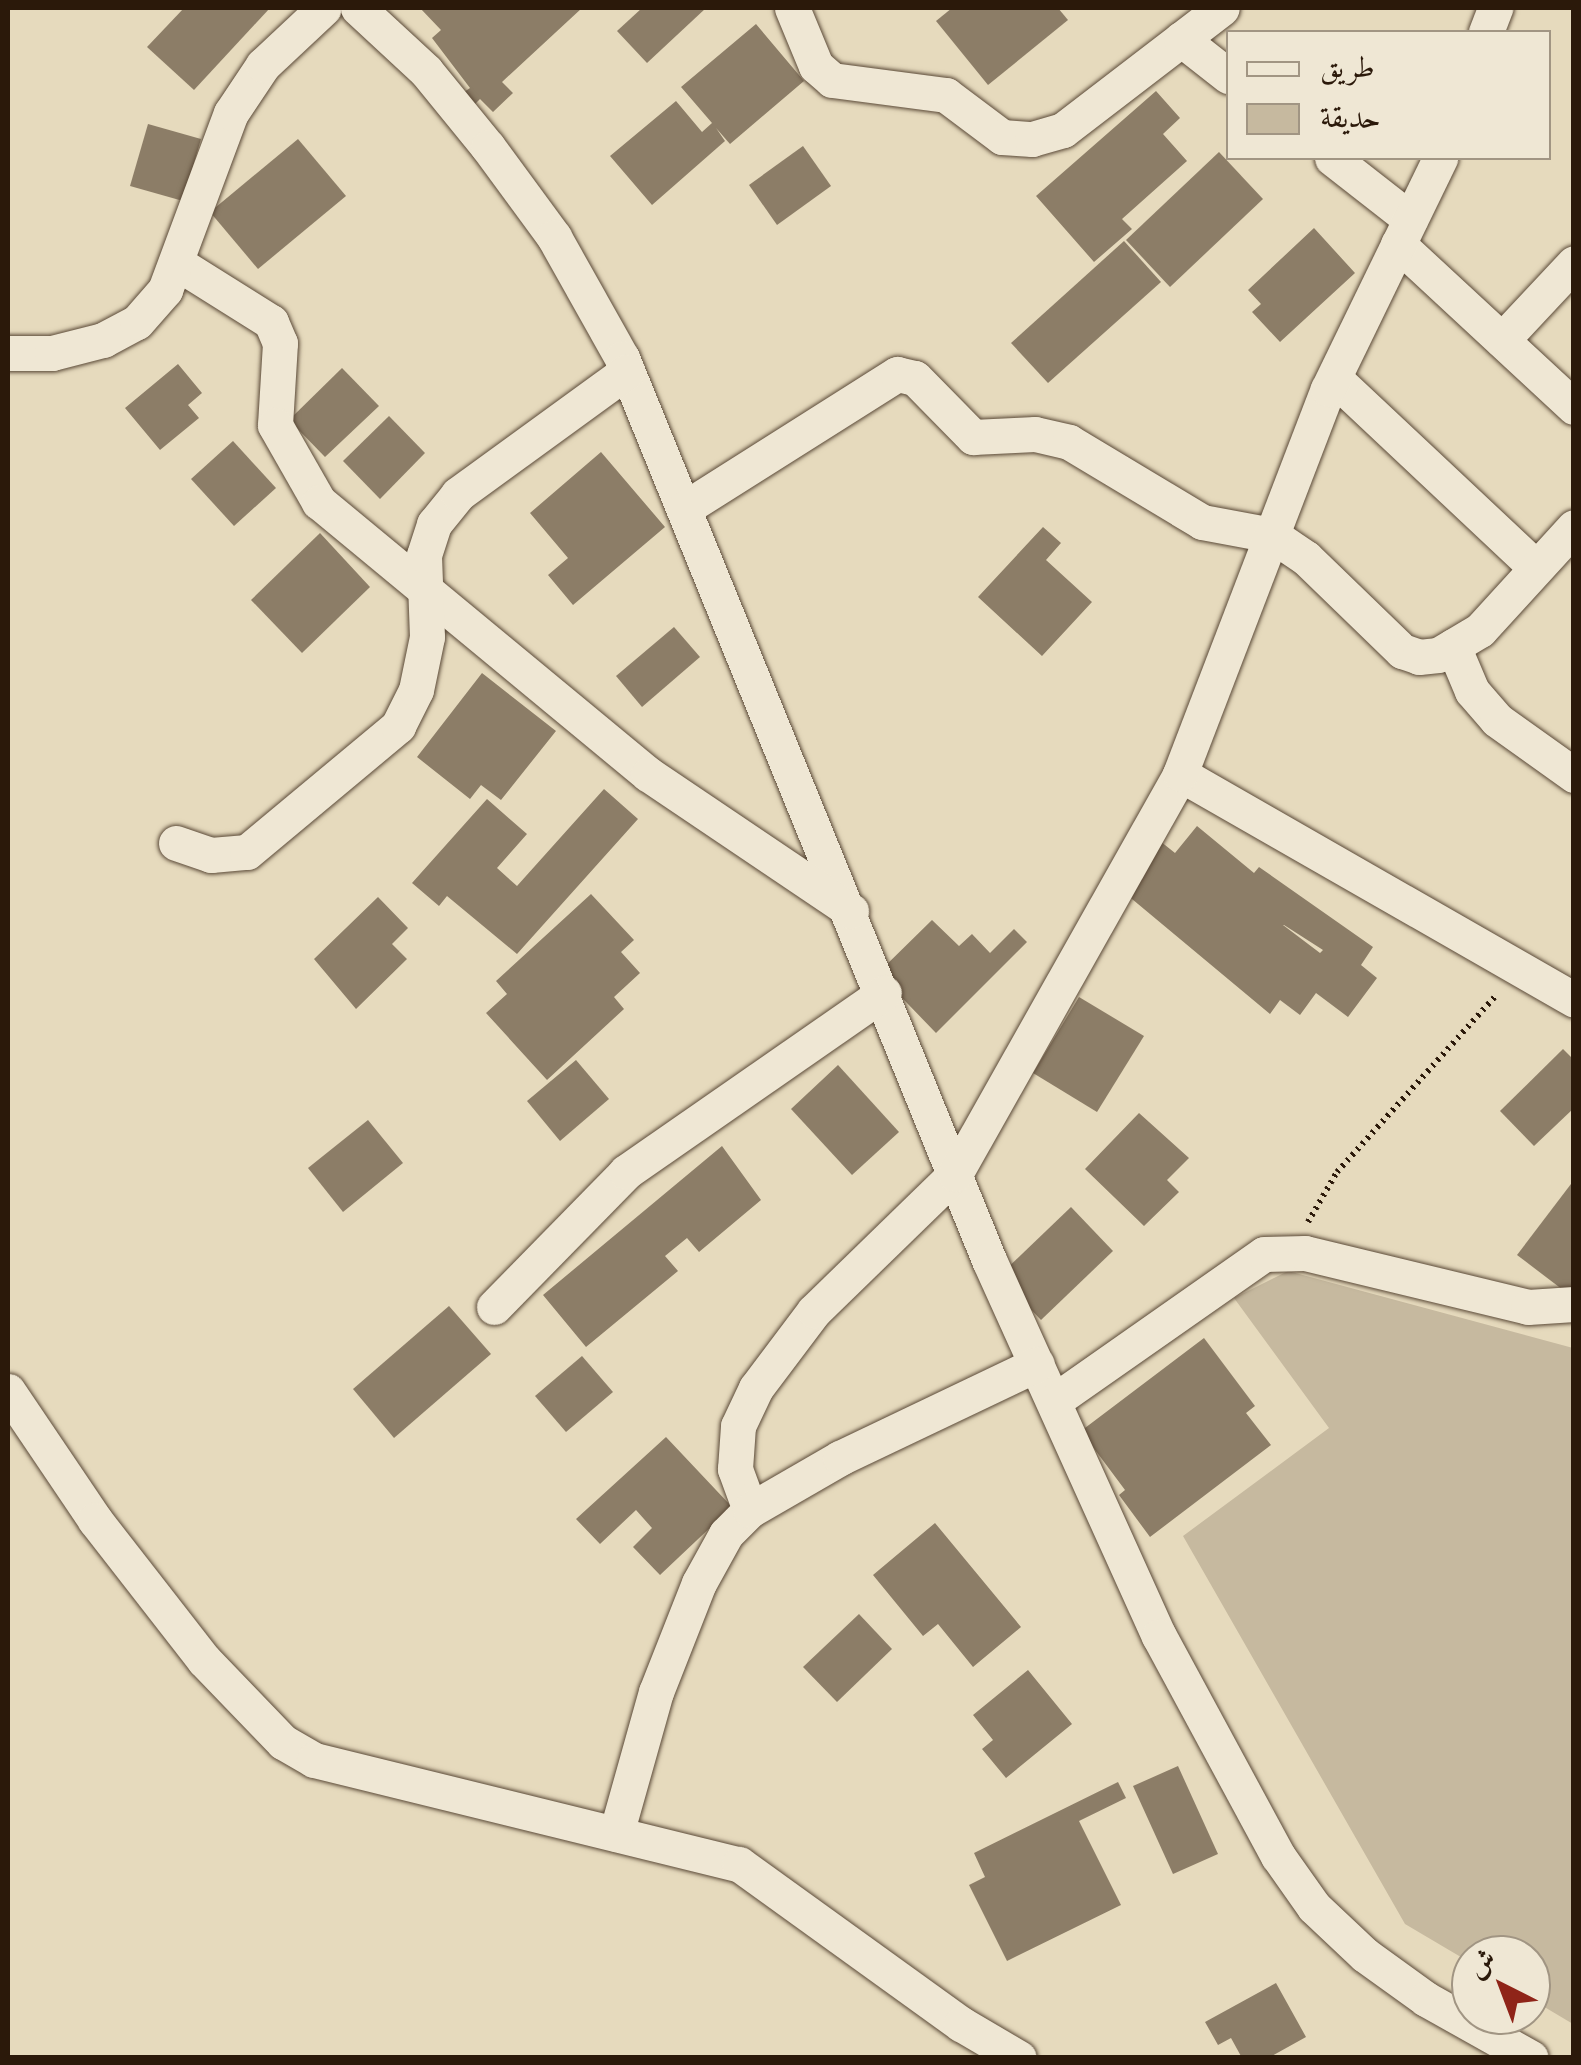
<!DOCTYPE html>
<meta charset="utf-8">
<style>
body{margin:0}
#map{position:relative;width:1581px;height:2065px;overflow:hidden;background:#e6dabd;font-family:"IM FELL DW Pica",Amiri,serif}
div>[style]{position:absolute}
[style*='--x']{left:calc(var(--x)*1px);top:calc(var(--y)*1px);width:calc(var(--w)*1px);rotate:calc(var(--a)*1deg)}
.green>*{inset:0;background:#c6b99f}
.building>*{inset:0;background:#8c7d67}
.path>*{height:6px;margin-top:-3px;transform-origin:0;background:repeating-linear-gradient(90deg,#2b190a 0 2.5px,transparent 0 7.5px)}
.roads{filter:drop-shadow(0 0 2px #5a4937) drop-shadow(0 0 2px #5a4937)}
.minor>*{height:35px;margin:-17.5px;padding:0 17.5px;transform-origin:17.5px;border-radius:17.5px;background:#efe7d4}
span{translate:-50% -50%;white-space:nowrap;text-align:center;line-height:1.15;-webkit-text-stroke:9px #efe7d4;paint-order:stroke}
.frame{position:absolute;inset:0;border:10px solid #2b190a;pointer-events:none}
.legend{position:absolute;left:1226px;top:30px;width:325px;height:130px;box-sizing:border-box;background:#efe7d4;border:2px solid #a19583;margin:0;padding:12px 18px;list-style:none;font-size:30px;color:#2b190a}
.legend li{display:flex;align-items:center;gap:20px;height:50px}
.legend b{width:50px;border:2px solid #a19583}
.north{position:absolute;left:1451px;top:1935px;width:100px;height:100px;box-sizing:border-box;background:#efe7d4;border:2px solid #a19583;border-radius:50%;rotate:318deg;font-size:28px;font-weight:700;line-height:40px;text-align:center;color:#2b190a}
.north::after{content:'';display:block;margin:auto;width:35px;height:45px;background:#8f2418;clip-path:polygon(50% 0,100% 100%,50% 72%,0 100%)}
</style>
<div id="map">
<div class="green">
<i style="clip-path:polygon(1288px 1271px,1573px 1348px,1573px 2024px,1531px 1999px,1531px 1955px,1471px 1955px,1471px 1963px,1405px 1924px,1183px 1536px,1329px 1428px,1234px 1298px)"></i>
</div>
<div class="building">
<i style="clip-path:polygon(184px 8px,270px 8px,194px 90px,147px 47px)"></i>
<i style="clip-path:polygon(420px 8px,582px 8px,502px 82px,513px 93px,493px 112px,480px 99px,469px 110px,458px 96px,470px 88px,432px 38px,441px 30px)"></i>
<i style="clip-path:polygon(642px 8px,706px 8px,647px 63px,617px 31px)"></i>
<i style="clip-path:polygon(952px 8px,1058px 8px,1068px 20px,988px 85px,936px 21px)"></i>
<i style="clip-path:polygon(756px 24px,804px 81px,730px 144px,716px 128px,725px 141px,652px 205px,610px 156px,676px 101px,702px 132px,712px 123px,681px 87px)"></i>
<i style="clip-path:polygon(1156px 91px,1180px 118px,1163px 134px,1187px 161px,1122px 219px,1132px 229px,1094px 262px,1036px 196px)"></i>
<i style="clip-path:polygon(148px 124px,201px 139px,183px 201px,130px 186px)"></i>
<i style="clip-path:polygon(298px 139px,346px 196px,258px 269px,210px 212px)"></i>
<i style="clip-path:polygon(803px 146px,831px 186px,777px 225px,749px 185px)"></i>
<i style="clip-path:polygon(1219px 152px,1263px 199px,1170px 287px,1126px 240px)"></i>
<i style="clip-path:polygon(1314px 228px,1355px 273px,1280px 342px,1252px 312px,1261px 304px,1248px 290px)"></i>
<i style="clip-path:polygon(1124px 241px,1161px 282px,1048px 383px,1011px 343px)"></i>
<i style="clip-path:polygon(178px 364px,202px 393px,188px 405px,199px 418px,160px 450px,125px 408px)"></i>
<i style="clip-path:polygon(342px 368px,379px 406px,325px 457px,289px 420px)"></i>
<i style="clip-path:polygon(389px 416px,425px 453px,380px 499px,343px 461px)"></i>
<i style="clip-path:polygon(233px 441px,276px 488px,234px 526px,191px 479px)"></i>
<i style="clip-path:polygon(601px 452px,665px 527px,573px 605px,548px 575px,568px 558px,530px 513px)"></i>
<i style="clip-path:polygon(1043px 527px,1061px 543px,1046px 560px,1092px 602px,1042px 656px,978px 597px)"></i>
<i style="clip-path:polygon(320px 533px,370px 587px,302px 653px,251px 600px)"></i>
<i style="clip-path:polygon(674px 627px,700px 657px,642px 707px,616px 676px)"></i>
<i style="clip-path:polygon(482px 673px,556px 731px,501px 800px,481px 785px,470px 799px,417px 757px)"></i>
<i style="clip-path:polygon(604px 789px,638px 819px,517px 954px,447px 896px,439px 906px,412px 883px,487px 799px,527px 834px,497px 868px,517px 886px)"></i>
<i style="clip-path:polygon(evenodd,1197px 826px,1254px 873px,1259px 867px,1373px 947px,1361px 965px,1377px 978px,1348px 1017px,1316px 993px,1300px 1015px,1280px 1000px,1270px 1014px,1120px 889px,1160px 841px,1175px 853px,1197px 826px,1283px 925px,1284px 925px,1323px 950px,1320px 953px,1283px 925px)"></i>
<i style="clip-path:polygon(591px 894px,634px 940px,621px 952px,640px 973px,614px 997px,624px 1009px,547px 1080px,486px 1013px,507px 994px,496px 981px)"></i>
<i style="clip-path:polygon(378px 897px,408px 928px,392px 944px,407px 959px,356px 1009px,314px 959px)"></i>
<i style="clip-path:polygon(932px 920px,959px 946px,972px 934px,990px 953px,1014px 929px,1027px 942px,936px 1033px,878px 973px)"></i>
<i style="clip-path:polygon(1079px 997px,1144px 1036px,1097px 1112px,1033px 1073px)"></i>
<i style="clip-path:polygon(1563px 1049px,1574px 1060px,1574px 1108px,1534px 1146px,1500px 1111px)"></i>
<i style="clip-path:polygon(576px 1060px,609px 1099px,560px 1141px,527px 1101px)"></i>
<i style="clip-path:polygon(838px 1065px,899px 1132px,852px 1175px,791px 1109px)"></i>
<i style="clip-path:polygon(1139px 1113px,1189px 1158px,1167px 1180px,1179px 1192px,1144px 1226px,1085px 1169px)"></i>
<i style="clip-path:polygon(368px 1120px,403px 1163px,343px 1212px,308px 1168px)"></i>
<i style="clip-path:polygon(722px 1146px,761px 1200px,699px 1252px,687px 1238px,665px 1256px,678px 1271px,586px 1347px,543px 1295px)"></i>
<i style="clip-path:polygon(1574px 1180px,1574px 1284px,1567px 1293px,1517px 1255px)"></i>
<i style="clip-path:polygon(1071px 1207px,1113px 1251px,1041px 1320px,999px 1276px)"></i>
<i style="clip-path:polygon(449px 1306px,491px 1354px,394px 1438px,353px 1389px)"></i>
<i style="clip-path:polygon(1204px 1338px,1255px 1406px,1246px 1413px,1271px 1445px,1150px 1537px,1119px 1495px,1125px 1490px,1081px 1431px)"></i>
<i style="clip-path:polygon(582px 1356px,613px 1392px,566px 1432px,535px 1396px)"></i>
<i style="clip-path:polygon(666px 1437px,732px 1507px,660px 1575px,633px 1547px,652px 1528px,636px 1510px,600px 1544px,576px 1519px)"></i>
<i style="clip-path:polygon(935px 1523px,1021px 1627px,973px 1667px,938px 1624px,923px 1636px,873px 1575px)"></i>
<i style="clip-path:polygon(859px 1614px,892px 1649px,837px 1702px,803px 1667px)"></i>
<i style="clip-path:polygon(1028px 1670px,1072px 1724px,1006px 1778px,982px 1749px,993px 1740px,973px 1715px)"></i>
<i style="clip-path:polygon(1178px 1766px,1218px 1854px,1173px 1874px,1133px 1786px)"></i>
<i style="clip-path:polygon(1118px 1782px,1126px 1798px,1079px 1821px,1121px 1905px,1007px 1961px,969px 1885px,985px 1877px,974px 1853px)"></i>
<i style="clip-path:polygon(1276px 1983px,1306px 2037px,1268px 2058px,1242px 2058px,1231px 2038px,1218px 2045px,1205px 2022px)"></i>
</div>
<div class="path">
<i style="--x:1308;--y:1222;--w:58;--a:-59.9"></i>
<i style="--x:1337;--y:1172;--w:239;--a:-48"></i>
</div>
<div class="roads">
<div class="minor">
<i style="--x:358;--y:8;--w:93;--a:42.8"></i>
<i style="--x:426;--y:71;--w:98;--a:50.8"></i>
<i style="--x:488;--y:147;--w:112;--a:53.7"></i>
<i style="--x:554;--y:237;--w:139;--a:60.7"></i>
<i style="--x:622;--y:358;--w:974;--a:67.86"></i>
<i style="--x:989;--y:1260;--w:413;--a:65.7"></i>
<i style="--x:1159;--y:1636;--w:250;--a:61.6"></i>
<i style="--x:1278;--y:1856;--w:62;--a:54.8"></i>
<i style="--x:1314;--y:1907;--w:70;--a:43.3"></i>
<i style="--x:1365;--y:1955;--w:75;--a:35.8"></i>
<i style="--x:1426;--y:1999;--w:120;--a:29.3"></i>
<i style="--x:792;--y:8;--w:63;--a:67.5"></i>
<i style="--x:816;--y:66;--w:21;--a:41"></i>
<i style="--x:832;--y:80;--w:115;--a:7.5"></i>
<i style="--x:946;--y:95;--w:70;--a:36.9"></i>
<i style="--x:1002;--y:137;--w:30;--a:4"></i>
<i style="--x:1032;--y:139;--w:32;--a:-16"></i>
<i style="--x:1063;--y:130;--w:200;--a:-37.5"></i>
<i style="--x:1486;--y:32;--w:26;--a:-69"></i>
<i style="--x:1181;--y:39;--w:60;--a:38.2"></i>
<i style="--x:1332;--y:158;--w:99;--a:38"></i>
<i style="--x:1398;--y:244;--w:240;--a:42.8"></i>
<i style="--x:177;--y:263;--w:111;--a:32.1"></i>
<i style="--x:271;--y:322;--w:23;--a:67"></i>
<i style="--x:280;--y:343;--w:82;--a:93.5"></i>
<i style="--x:275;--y:425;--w:89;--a:60.3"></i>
<i style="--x:319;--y:502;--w:427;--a:39.6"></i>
<i style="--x:648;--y:774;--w:245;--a:34"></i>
<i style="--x:1502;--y:340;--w:105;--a:-46.9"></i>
<i style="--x:8;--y:353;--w:44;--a:0"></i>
<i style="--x:52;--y:353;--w:53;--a:-14.3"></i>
<i style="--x:103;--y:340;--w:38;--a:-28"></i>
<i style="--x:137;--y:322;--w:43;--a:-48.8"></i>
<i style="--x:165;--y:290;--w:189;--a:-69.6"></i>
<i style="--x:231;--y:113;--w:58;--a:-56.3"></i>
<i style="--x:263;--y:65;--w:83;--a:-43.1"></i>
<i style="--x:1334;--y:378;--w:277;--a:43.2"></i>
<i style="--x:685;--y:508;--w:251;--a:-32.3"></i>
<i style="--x:897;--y:374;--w:18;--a:13"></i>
<i style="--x:915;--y:378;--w:83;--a:45.5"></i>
<i style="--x:973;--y:437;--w:62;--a:-2.8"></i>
<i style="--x:1035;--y:434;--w:35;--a:13"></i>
<i style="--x:1069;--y:442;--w:155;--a:31"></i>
<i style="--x:1202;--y:522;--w:71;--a:10.5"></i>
<i style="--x:1272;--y:535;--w:41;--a:34.1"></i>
<i style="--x:1306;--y:558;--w:134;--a:44.1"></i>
<i style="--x:1402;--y:651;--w:18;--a:19"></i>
<i style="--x:1419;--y:657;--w:19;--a:-6"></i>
<i style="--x:1438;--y:655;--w:49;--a:-30.8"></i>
<i style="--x:1480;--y:630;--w:139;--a:-47.6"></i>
<i style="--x:1453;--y:646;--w:49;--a:67.1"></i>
<i style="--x:1472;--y:691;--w:38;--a:49"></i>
<i style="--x:1497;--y:720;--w:95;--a:35.5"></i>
<i style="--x:1180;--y:774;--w:454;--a:29.8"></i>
<i style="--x:176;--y:843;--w:37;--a:19"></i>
<i style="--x:211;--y:855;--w:36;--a:-5"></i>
<i style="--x:247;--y:852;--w:197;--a:-39.8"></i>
<i style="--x:398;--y:726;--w:40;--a:-63.4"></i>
<i style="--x:416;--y:690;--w:54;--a:-78.3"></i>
<i style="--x:427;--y:637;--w:82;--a:-92.1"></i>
<i style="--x:424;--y:555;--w:33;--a:-72"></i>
<i style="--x:434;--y:524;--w:38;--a:-51"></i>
<i style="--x:458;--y:494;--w:209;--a:-36"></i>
<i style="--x:494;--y:1307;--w:189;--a:-45.6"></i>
<i style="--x:626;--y:1172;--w:314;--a:-34.8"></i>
<i style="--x:8;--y:1391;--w:156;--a:56"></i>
<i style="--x:95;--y:1520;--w:177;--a:52.1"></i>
<i style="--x:204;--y:1660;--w:114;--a:46.1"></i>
<i style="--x:283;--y:1742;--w:36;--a:30"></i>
<i style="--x:314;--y:1760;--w:438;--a:13.8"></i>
<i style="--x:739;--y:1864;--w:274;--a:35.8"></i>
<i style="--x:961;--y:2024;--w:67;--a:30.4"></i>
<i style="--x:1054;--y:1401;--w:256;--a:-35"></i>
<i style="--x:1264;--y:1254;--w:41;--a:-1.4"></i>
<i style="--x:1305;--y:1253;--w:229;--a:13.6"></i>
<i style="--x:1528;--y:1307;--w:46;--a:-3.7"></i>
<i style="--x:750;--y:1510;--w:44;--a:-110.1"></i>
<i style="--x:735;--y:1469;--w:43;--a:-86"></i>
<i style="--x:738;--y:1426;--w:42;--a:-64.7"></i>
<i style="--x:756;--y:1388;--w:96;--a:-53"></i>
<i style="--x:814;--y:1311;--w:197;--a:-44.2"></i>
<i style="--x:955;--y:1174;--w:459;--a:-60.6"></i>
<i style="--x:1180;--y:774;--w:412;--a:-69"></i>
<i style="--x:1328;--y:389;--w:257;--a:-64.1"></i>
<i style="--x:616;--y:1834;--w:148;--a:-74.3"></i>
<i style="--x:656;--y:1692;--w:117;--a:-68.5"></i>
<i style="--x:699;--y:1583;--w:56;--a:-61.1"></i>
<i style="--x:726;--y:1534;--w:34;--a:-45"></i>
<i style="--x:750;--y:1510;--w:104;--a:-30"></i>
<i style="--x:840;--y:1458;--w:218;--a:-25.5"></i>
</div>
</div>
<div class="frame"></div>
<ul class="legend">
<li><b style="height:12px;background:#efe7d4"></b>طريق</li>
<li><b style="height:28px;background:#c6b99f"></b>حديقة</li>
</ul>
<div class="north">ش</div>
</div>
